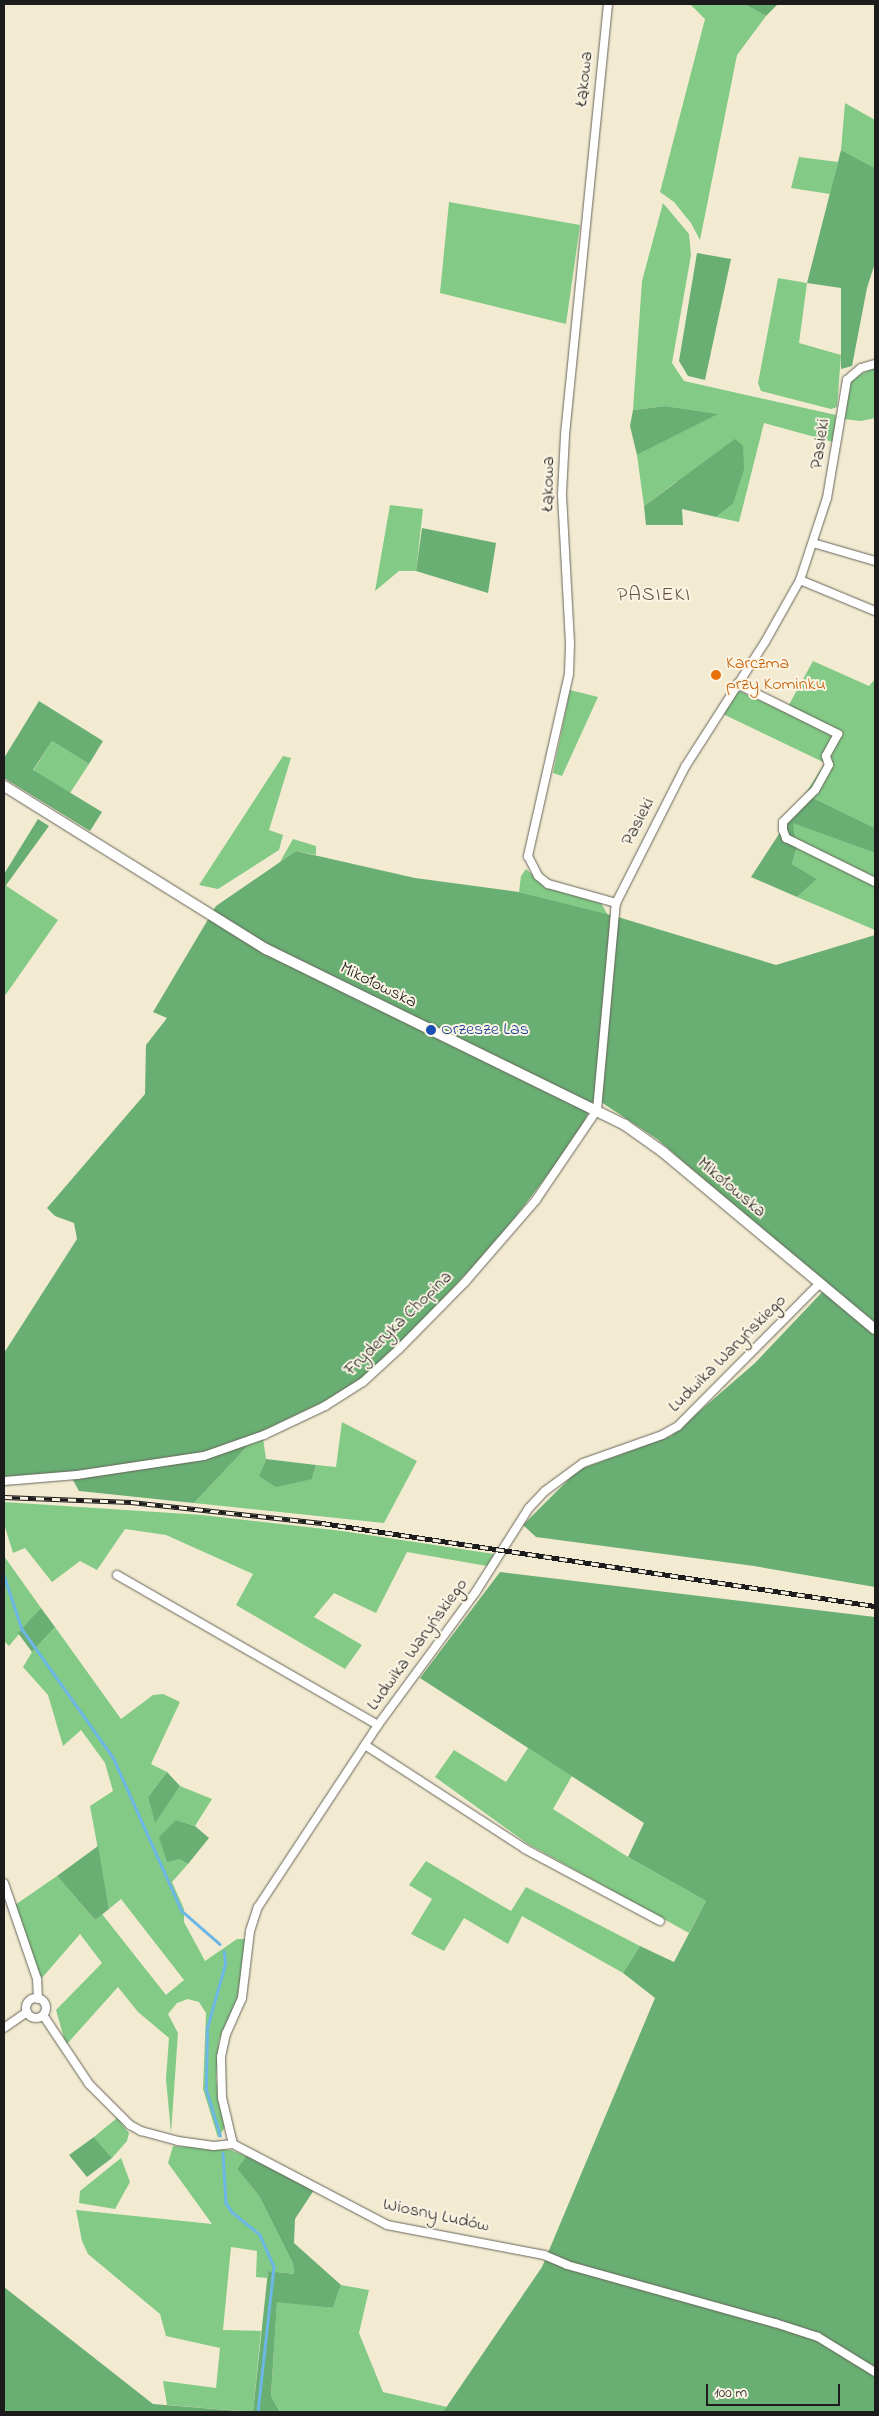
<!DOCTYPE html>
<meta charset="utf-8">
<style>
body{margin:0}
#map{position:relative;width:879px;height:2416px;overflow:hidden;background:#f3ebd1;font-family:"Indie Flower",sans-serif}
div>[style]{position:absolute}
[style*='--x']{left:calc(var(--x)*1px);top:calc(var(--y)*1px);width:calc(var(--w)*1px);rotate:calc(var(--a)*1deg)}
.green>*{inset:0;background:#82ca86}
.forest>*{inset:0;background:#69ae73}
.stream>*{height:2.5px;margin:-1.25px;padding:0 1.25px;transform-origin:1.25px;border-radius:1.25px;background:#6db7e6}
.roads{filter:drop-shadow(0 0 1px #67645b) drop-shadow(0 0 1px #67645b)}
.street>*{height:8px;margin:-4px;padding:0 4px;transform-origin:4px;border-radius:4px;background:#fff}
.street>.ring{margin:-4px;padding:0;box-sizing:content-box;background:none;border:8px solid #fff;border-radius:50%}
.secondary>*{height:10px;margin:-5px;padding:0 5px;transform-origin:5px;border-radius:5px;background:#fff}
.rail>*{height:4.5px;margin-top:-2.25px;transform-origin:0;background:repeating-linear-gradient(90deg,#fcf5e5 0 8px,#1c1c1c 0 16px);box-sizing:border-box;border-block:1px solid #1c1c1c}
.dots>*{width:14px;height:14px;translate:-50% -50%;box-sizing:border-box;border:2px solid #fcf5e5;border-radius:50%}
span{translate:-50% -50%;white-space:nowrap;text-align:center;line-height:1.15;-webkit-text-stroke:4px #fcf5e5;paint-order:stroke}
.street-label{font-size:18px;color:#1c1c1c}
.food-label{font-size:18px;color:#c56008}
.left{translate:0 -50%;text-align:left}
.transit-label{font-size:18px;color:#164399}
.quarter-label{font-size:20px;color:#635042;letter-spacing:1px}
.frame{position:absolute;inset:0;border:5px solid #1c1c1c;pointer-events:none}
.scale{position:absolute;left:706px;top:2384px;width:134px;height:22px;box-sizing:border-box;border:2px solid #1c1c1c;border-top:0;padding-left:6px;font-size:15px;line-height:18px;white-space:nowrap;color:#1c1c1c;-webkit-text-stroke:4px #fcf5e5;paint-order:stroke}
</style>
<div id="map">
<div class="green">
<i style="clip-path:polygon(690px 4px,744px 4px,766px 16px,737px 55px,700px 240px,691px 223px,674px 202px,660px 192px,705px 19px)"></i>
<i style="clip-path:polygon(845px 103px,875px 120px,875px 168px,841px 150px)"></i>
<i style="clip-path:polygon(799px 157px,838px 162px,830px 194px,791px 188px)"></i>
<i style="clip-path:polygon(449px 202px,580px 225px,566px 324px,440px 293px)"></i>
<i style="clip-path:polygon(663px 203px,689px 234px,691px 255px,672px 363px,684px 381px,836px 415px,833px 442px,764px 423px,739px 522px,716px 517px,733px 504px,676px 482px,644px 506px,637px 455px,717px 414px,665px 406px,633px 410px,642px 281px)"></i>
<i style="clip-path:polygon(778px 278px,807px 283px,799px 343px,841px 355px,837px 407px,831px 409px,761px 391px,758px 383px)"></i>
<i style="clip-path:polygon(875px 367px,875px 418px,861px 421px,843px 419px,850px 380px)"></i>
<i style="clip-path:polygon(390px 505px,423px 509px,416px 571px,399px 571px,375px 591px)"></i>
<i style="clip-path:polygon(813px 661px,869px 686px,875px 679px,875px 828px,805px 794px,825px 763px,723px 714px,737px 690px,785px 712px)"></i>
<i style="clip-path:polygon(570px 690px,598px 697px,562px 776px,553px 773px)"></i>
<i style="clip-path:polygon(52px 741px,89px 764px,70px 793px,33px 771px)"></i>
<i style="clip-path:polygon(283px 756px,291px 758px,269px 830px,283px 835px,279px 850px,218px 889px,199px 885px)"></i>
<i style="clip-path:polygon(792px 822px,875px 853px,875px 930px,797px 897px,817px 879px,792px 864px,796px 850px)"></i>
<i style="clip-path:polygon(293px 839px,316px 846px,316px 855px,296px 851px,280px 862px)"></i>
<i style="clip-path:polygon(526px 869px,548px 888px,601px 903px,608px 915px,519px 892px,521px 876px)"></i>
<i style="clip-path:polygon(5px 885px,58px 920px,4px 997px,4px 888px)"></i>
<i style="clip-path:polygon(342px 1422px,417px 1461px,384px 1523px,194px 1503px,262px 1431px,266px 1459px,259px 1476px,312px 1479px,316px 1465px,336px 1467px)"></i>
<i style="clip-path:polygon(4px 1502px,202px 1515px,342px 1531px,494px 1554px,487px 1566px,407px 1552px,376px 1613px,334px 1593px,314px 1617px,362px 1645px,345px 1669px,236px 1605px,253px 1574px,166px 1535px,125px 1529px,97px 1570px,80px 1561px,52px 1582px,25px 1548px,13px 1553px,4px 1524px)"></i>
<i style="clip-path:polygon(4px 1556px,41px 1608px,9px 1646px,4px 1641px)"></i>
<i style="clip-path:polygon(55px 1627px,121px 1719px,153px 1695px,163px 1694px,180px 1702px,151px 1764px,167px 1772px,148px 1797px,155px 1822px,180px 1786px,212px 1799px,195px 1826px,176px 1820px,179px 1859px,188px 1864px,172px 1882px,184px 1909px,184px 1922px,205px 1961px,237px 1939px,245px 1939px,243px 1971px,236px 2003px,219px 2040px,216px 2079px,225px 2127px,218px 2138px,203px 2089px,206px 2013px,199px 2002px,188px 1999px,177px 2003px,168px 2014px,178px 2033px,171px 2133px,166px 2079px,169px 2038px,138px 2012px,118px 1987px,66px 2045px,56px 2010px,102px 1963px,80px 1934px,41px 1979px,15px 1905px,57px 1876px,95px 1920px,102px 1914px,166px 1995px,184px 1980px,121px 1899px,109px 1909px,90px 1806px,113px 1791px,105px 1763px,81px 1730px,63px 1746px,48px 1695px,23px 1667px,32px 1652px)"></i>
<i style="clip-path:polygon(528px 1748px,572px 1776px,553px 1809px,628px 1857px,706px 1901px,689px 1933px,528px 1844px,435px 1777px,454px 1750px,506px 1782px)"></i>
<i style="clip-path:polygon(426px 1861px,511px 1911px,526px 1887px,640px 1946px,623px 1973px,522px 1916px,508px 1944px,464px 1918px,444px 1951px,411px 1934px,432px 1899px,409px 1885px)"></i>
<i style="clip-path:polygon(117px 2118px,129px 2133px,127px 2141px,112px 2158px,94px 2137px)"></i>
<i style="clip-path:polygon(173px 2146px,231px 2150px,246px 2156px,237px 2169px,259px 2196px,293px 2264px,294px 2274px,268px 2271px,267px 2278px,256px 2277px,257px 2251px,231px 2247px,223px 2330px,261px 2331px,253px 2412px,167px 2405px,163px 2381px,216px 2388px,220px 2348px,166px 2336px,160px 2314px,88px 2254px,82px 2241px,76px 2210px,212px 2224px,168px 2163px)"></i>
<i style="clip-path:polygon(121px 2158px,130px 2182px,115px 2209px,79px 2203px,80px 2191px)"></i>
<i style="clip-path:polygon(341px 2285px,369px 2290px,359px 2333px,383px 2392px,447px 2407px,443px 2412px,280px 2412px,271px 2396px,277px 2301px,333px 2308px)"></i>
</div>
<div class="forest">
<i style="clip-path:polygon(744px 4px,778px 4px,766px 16px)"></i>
<i style="clip-path:polygon(841px 150px,875px 168px,875px 263px,867px 288px,852px 366px,841px 369px,841px 288px,807px 283px)"></i>
<i style="clip-path:polygon(697px 253px,731px 259px,705px 380px,688px 376px,679px 361px)"></i>
<i style="clip-path:polygon(665px 406px,718px 414px,637px 455px,630px 426px,633px 410px)"></i>
<i style="clip-path:polygon(735px 439px,743px 446px,744px 469px,733px 504px,716px 517px,682px 509px,683px 525px,646px 525px,644px 506px)"></i>
<i style="clip-path:polygon(422px 528px,496px 543px,488px 593px,416px 571px)"></i>
<i style="clip-path:polygon(39px 701px,103px 741px,89px 764px,52px 741px,33px 770px,102px 812px,90px 831px,4px 778px,4px 758px)"></i>
<i style="clip-path:polygon(805px 794px,875px 828px,875px 853px,793px 823px,796px 850px,792px 864px,817px 879px,797px 897px,751px 877px)"></i>
<i style="clip-path:polygon(38px 819px,49px 826px,4px 888px,4px 874px)"></i>
<i style="clip-path:polygon(296px 851px,415px 878px,519px 892px,618px 917px,776px 965px,875px 935px,875px 1587px,754px 1566px,536px 1537px,523px 1525px,578px 1470px,671px 1436px,755px 1363px,828px 1286px,657px 1139px,595px 1098px,578px 1135px,530px 1198px,498px 1239px,428px 1315px,374px 1369px,346px 1391px,262px 1431px,194px 1503px,79px 1491px,69px 1473px,4px 1477px,4px 1353px,77px 1239px,74px 1223px,55px 1216px,47px 1208px,145px 1094px,146px 1045px,167px 1018px,153px 1012px,216px 906px)"></i>
<i style="clip-path:polygon(266px 1459px,316px 1465px,312px 1479px,276px 1487px,259px 1476px)"></i>
<i style="clip-path:polygon(500px 1572px,875px 1617px,875px 2412px,443px 2412px,542px 2267px,655px 1998px,623px 1973px,640px 1946px,674px 1962px,706px 1901px,628px 1857px,644px 1823px,420px 1678px)"></i>
<i style="clip-path:polygon(41px 1608px,55px 1627px,32px 1652px,18px 1633px)"></i>
<i style="clip-path:polygon(167px 1772px,180px 1786px,155px 1823px,148px 1797px)"></i>
<i style="clip-path:polygon(176px 1820px,195px 1826px,209px 1838px,188px 1864px,179px 1859px,167px 1862px,159px 1837px)"></i>
<i style="clip-path:polygon(98px 1846px,109px 1909px,95px 1920px,57px 1876px)"></i>
<i style="clip-path:polygon(94px 2137px,112px 2158px,87px 2177px,69px 2155px)"></i>
<i style="clip-path:polygon(246px 2156px,314px 2190px,295px 2219px,294px 2243px,341px 2285px,333px 2308px,277px 2302px,271px 2396px,280px 2412px,253px 2412px,268px 2271px,294px 2274px,293px 2264px,259px 2196px,237px 2169px)"></i>
<i style="clip-path:polygon(4px 2287px,153px 2404px,251px 2412px,4px 2412px)"></i>
</div>
<div class="stream">
<i style="--x:4;--y:1575;--w:57;--a:71.6"></i>
<i style="--x:22;--y:1629;--w:157;--a:54.6"></i>
<i style="--x:113;--y:1757;--w:169;--a:65.9"></i>
<i style="--x:182;--y:1911;--w:50;--a:41"></i>
<i style="--x:220;--y:2136;--w:48;--a:-106.9"></i>
<i style="--x:206;--y:2090;--w:62;--a:-89.1"></i>
<i style="--x:207;--y:2028;--w:66;--a:-74.3"></i>
<i style="--x:225;--y:1964;--w:12;--a:-95"></i>
<i style="--x:223;--y:2153;--w:50;--a:86.6"></i>
<i style="--x:226;--y:2203;--w:11;--a:56"></i>
<i style="--x:232;--y:2212;--w:36;--a:39"></i>
<i style="--x:260;--y:2235;--w:35;--a:66"></i>
<i style="--x:274;--y:2267;--w:146;--a:96.3"></i>
</div>
<div class="roads">
<div class="street">
<i style="--x:608;--y:4;--w:433;--a:95.7"></i>
<i style="--x:565;--y:435;--w:60;--a:92.9"></i>
<i style="--x:562;--y:495;--w:149;--a:86.9"></i>
<i style="--x:570;--y:644;--w:30;--a:92"></i>
<i style="--x:569;--y:674;--w:187;--a:102.7"></i>
<i style="--x:528;--y:856;--w:22;--a:63"></i>
<i style="--x:538;--y:876;--w:13;--a:39"></i>
<i style="--x:548;--y:884;--w:71;--a:15.6"></i>
<i style="--x:813;--y:543;--w:65;--a:16.2"></i>
<i style="--x:800;--y:580;--w:81;--a:22.5"></i>
<i style="--x:737;--y:684;--w:113;--a:26.3"></i>
<i style="--x:838;--y:734;--w:25;--a:119"></i>
<i style="--x:826;--y:756;--w:9;--a:72"></i>
<i style="--x:829;--y:765;--w:29;--a:119"></i>
<i style="--x:815;--y:790;--w:45;--a:135"></i>
<i style="--x:783;--y:822;--w:8;--a:90"></i>
<i style="--x:783;--y:830;--w:9;--a:69"></i>
<i style="--x:786;--y:838;--w:99;--a:26.3"></i>
<i style="--x:4;--y:1481;--w:73;--a:-4.7"></i>
<i style="--x:77;--y:1475;--w:128;--a:-8.5"></i>
<i style="--x:204;--y:1456;--w:64;--a:-19.3"></i>
<i style="--x:264;--y:1435;--w:68;--a:-25.4"></i>
<i style="--x:325;--y:1406;--w:45;--a:-32.3"></i>
<i style="--x:363;--y:1382;--w:49;--a:-42.5"></i>
<i style="--x:399;--y:1349;--w:94;--a:-45.4"></i>
<i style="--x:465;--y:1282;--w:108;--a:-49.1"></i>
<i style="--x:536;--y:1200;--w:109;--a:-55.9"></i>
<i style="--x:597;--y:1110;--w:208;--a:-84.8"></i>
<i style="--x:616;--y:903;--w:153;--a:-63.1"></i>
<i style="--x:685;--y:767;--w:148;--a:-57.4"></i>
<i style="--x:765;--y:642;--w:71;--a:-60.6"></i>
<i style="--x:800;--y:580;--w:86;--a:-71.8"></i>
<i style="--x:827;--y:498;--w:120;--a:-80.4"></i>
<i style="--x:847;--y:380;--w:18;--a:-41"></i>
<i style="--x:861;--y:368;--w:15;--a:-16"></i>
<i style="--x:117;--y:1575;--w:301;--a:29.9"></i>
<i style="--x:365;--y:1745;--w:191;--a:33"></i>
<i style="--x:525;--y:1849;--w:153;--a:28.1"></i>
<i style="--x:4;--y:1883;--w:102;--a:71"></i>
<i style="--x:37;--y:1979;--w:20;--a:87"></i>
<i class="ring" style="left:26px;top:1998px;width:12px;height:12px"></i>
<i style="--x:43;--y:2015;--w:83;--a:56.3"></i>
<i style="--x:89;--y:2084;--w:58;--a:45"></i>
<i style="--x:130;--y:2125;--w:13;--a:29"></i>
<i style="--x:141;--y:2131;--w:38;--a:15"></i>
<i style="--x:178;--y:2141;--w:36;--a:8"></i>
<i style="--x:214;--y:2146;--w:19;--a:-6"></i>
<i style="--x:233;--y:2144;--w:174;--a:27.7"></i>
<i style="--x:387;--y:2225;--w:160;--a:10.8"></i>
<i style="--x:544;--y:2255;--w:25;--a:23"></i>
<i style="--x:567;--y:2265;--w:216;--a:15.6"></i>
<i style="--x:775;--y:2323;--w:45;--a:18"></i>
<i style="--x:818;--y:2337;--w:67;--a:31.6"></i>
<i style="--x:4;--y:2028;--w:28;--a:-35"></i>
<i style="--x:233;--y:2144;--w:47;--a:-103.4"></i>
<i style="--x:222;--y:2098;--w:41;--a:-91.4"></i>
<i style="--x:221;--y:2057;--w:24;--a:-78"></i>
<i style="--x:226;--y:2034;--w:39;--a:-66"></i>
<i style="--x:242;--y:1998;--w:67;--a:-83.2"></i>
<i style="--x:250;--y:1931;--w:25;--a:-72"></i>
<i style="--x:258;--y:1907;--w:218;--a:-56.6"></i>
<i style="--x:378;--y:1725;--w:164;--a:-53.7"></i>
<i style="--x:475;--y:1593;--w:101;--a:-57.6"></i>
<i style="--x:529;--y:1508;--w:23;--a:-47"></i>
<i style="--x:545;--y:1491;--w:47;--a:-36.4"></i>
<i style="--x:583;--y:1463;--w:84;--a:-19.5"></i>
<i style="--x:662;--y:1435;--w:18;--a:-29"></i>
<i style="--x:678;--y:1426;--w:202;--a:-45.2"></i>
</div>
<div class="secondary">
<i style="--x:4;--y:786;--w:309;--a:31.9"></i>
<i style="--x:266;--y:949;--w:400;--a:26.1"></i>
<i style="--x:625;--y:1125;--w:47;--a:35.4"></i>
<i style="--x:663;--y:1152;--w:276;--a:39.9"></i>
</div>
</div>
<div class="rail">
<i style="--x:4;--y:1497;--w:127;--a:2.3"></i>
<i style="--x:131;--y:1502;--w:192;--a:6.3"></i>
<i style="--x:322;--y:1523;--w:559;--a:8.54"></i>
</div>
<div class="dots">
<i style="left:716px;top:675px;background:#e8710a"></i>
<i style="left:431px;top:1030px;background:#1a4fb4"></i>
</div>
<div class="street-label">
<span style="left:585px;top:79px;rotate:-84deg">Łąkowa</span>
<span style="left:821px;top:444px;rotate:-82deg">Pasieki</span>
<span style="left:549px;top:484px;rotate:-89deg">Łąkowa</span>
<span style="left:639px;top:822px;rotate:-63deg">Pasieki</span>
<span style="left:378px;top:986px;rotate:26deg">Mikołowska</span>
<span style="left:731px;top:1188px;rotate:40deg">Mikołowska</span>
<span style="left:399px;top:1324px;rotate:-44deg">Fryderyka Chopina</span>
<span style="left:728px;top:1354px;rotate:-45deg">Ludwika Waryńskiego</span>
<span style="left:418px;top:1645px;rotate:-54deg">Ludwika Waryńskiego</span>
<span style="left:436px;top:2216px;rotate:12deg">Wiosny Ludów</span>
</div>
<div class="food-label">
<span class="left" style="left:726px;top:675px">Karczma<br>przy Kominku</span>
</div>
<div class="transit-label">
<span class="left" style="left:441px;top:1030px">Orzesze Las</span>
</div>
<div class="quarter-label">
<span style="left:654px;top:595px">PASIEKI</span>
</div>
<div class="frame"></div>
<div class="scale">100 m</div>
</div>
